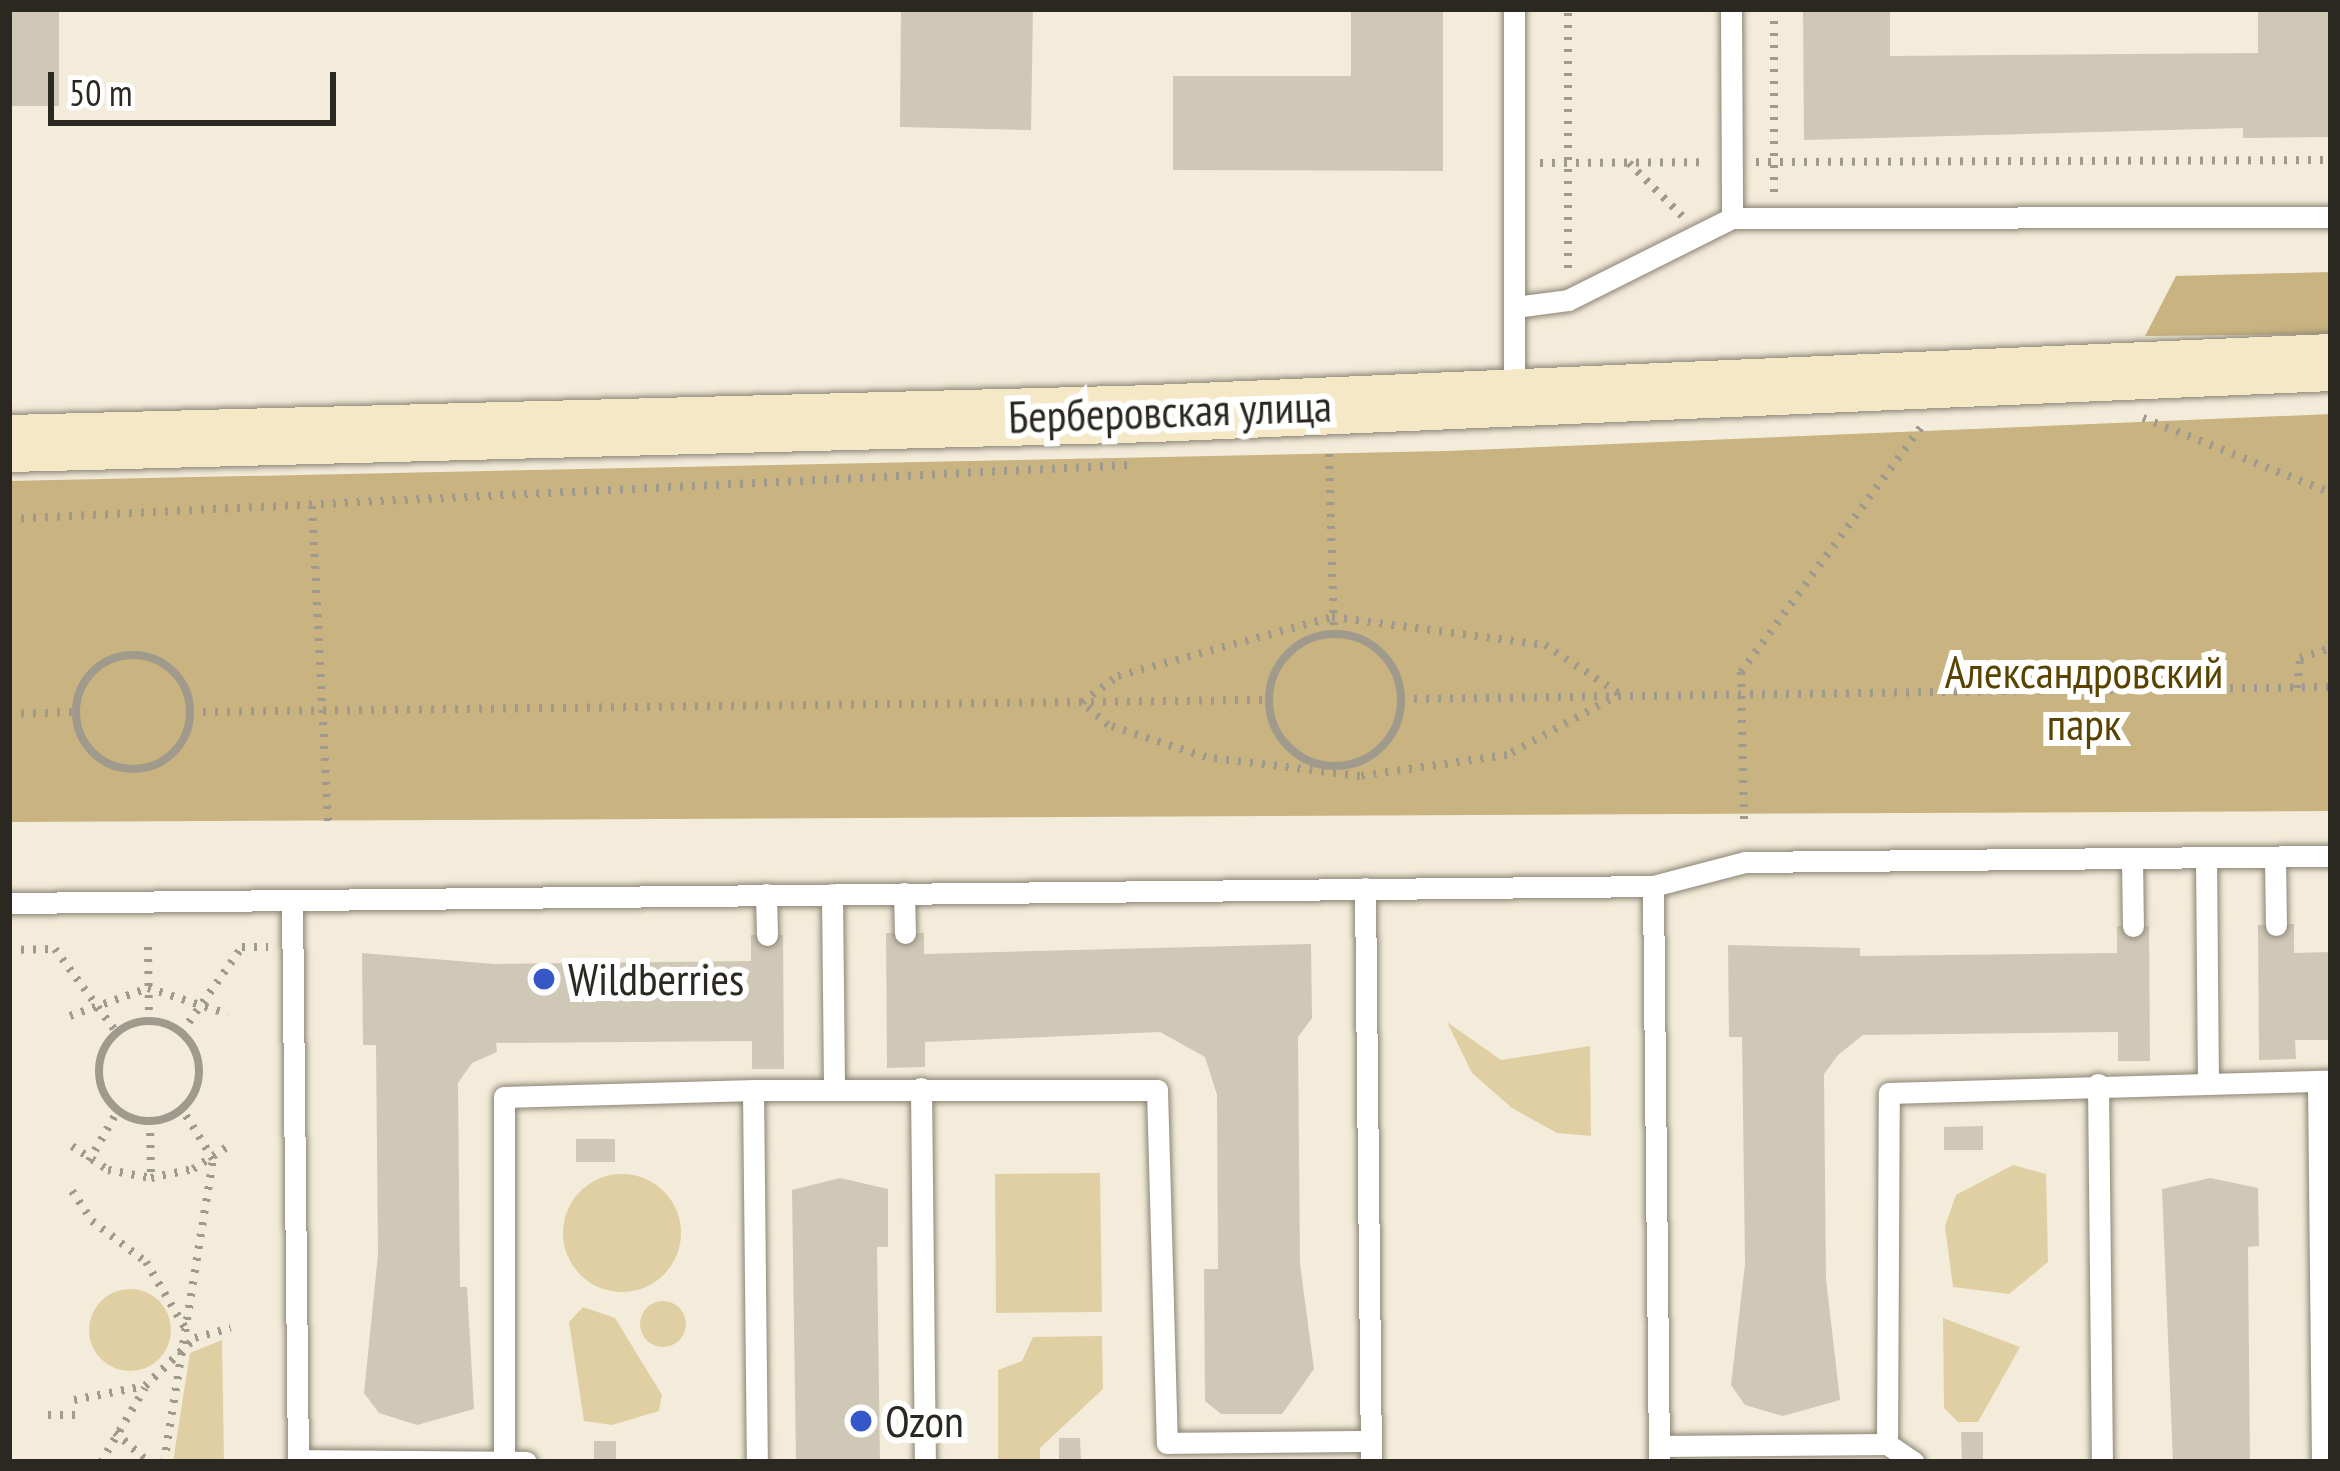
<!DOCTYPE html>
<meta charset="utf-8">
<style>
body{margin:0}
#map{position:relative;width:2340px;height:1471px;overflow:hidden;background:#f4ecda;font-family:"PT Sans Narrow",sans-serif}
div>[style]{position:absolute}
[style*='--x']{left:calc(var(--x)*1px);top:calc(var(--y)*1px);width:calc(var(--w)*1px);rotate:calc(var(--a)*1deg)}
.green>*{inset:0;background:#e1cfa4}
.round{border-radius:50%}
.forest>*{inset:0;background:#c8b381}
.building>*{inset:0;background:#d0c8b7}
.path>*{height:8px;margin-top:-4px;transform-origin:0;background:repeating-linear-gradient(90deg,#9f9a8c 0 3px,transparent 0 12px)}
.path>.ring{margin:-4px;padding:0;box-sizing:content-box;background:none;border:8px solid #9f9a8c;border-radius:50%}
.roads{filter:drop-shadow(0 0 3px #8b8474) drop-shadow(0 0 3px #8b8474)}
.lane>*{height:21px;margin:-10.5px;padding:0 10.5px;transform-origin:10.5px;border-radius:10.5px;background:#fff}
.secondary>*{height:57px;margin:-28.5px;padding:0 28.5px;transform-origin:28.5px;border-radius:28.5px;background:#f4e8c7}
.dots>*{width:33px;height:33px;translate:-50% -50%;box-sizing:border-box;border:6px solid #fff;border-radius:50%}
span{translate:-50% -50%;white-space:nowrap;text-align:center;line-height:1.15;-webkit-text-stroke:12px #fff;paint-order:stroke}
.street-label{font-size:45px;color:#2b2821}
.park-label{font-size:45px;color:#594300}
.poi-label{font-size:45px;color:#2b2821}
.left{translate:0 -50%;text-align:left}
.frame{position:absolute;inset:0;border:12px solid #2b2821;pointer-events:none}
.scale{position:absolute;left:48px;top:72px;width:288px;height:54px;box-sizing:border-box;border:6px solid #2b2821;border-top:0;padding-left:15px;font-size:36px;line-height:42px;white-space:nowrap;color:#2b2821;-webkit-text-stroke:9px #fff;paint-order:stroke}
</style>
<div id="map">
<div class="green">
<i style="clip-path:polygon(1447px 1022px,1501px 1060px,1590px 1046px,1591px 1136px,1557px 1133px,1512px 1108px,1472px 1073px)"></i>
<i style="clip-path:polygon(2013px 1165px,2046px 1174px,2048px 1262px,2009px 1294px,1953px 1287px,1945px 1226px,1956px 1195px)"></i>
<i style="clip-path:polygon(1100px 1173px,1102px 1312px,996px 1313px,995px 1174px)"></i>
<i class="round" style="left:563px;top:1174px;width:118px;height:118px"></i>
<i class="round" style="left:89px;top:1289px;width:82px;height:82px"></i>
<i class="round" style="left:640px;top:1301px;width:46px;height:46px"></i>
<i style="clip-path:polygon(583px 1307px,615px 1318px,662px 1395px,659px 1411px,612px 1425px,584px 1421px,569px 1322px)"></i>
<i style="clip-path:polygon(1943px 1318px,2020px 1347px,1978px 1422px,1958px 1422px,1944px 1408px)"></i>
<i style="clip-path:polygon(1102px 1336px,1103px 1389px,1040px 1448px,1040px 1462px,998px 1462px,998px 1370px,1022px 1361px,1033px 1337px)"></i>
<i style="clip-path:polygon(222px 1340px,224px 1462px,173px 1462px,190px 1353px)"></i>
</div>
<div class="forest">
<i style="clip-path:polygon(2331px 272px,2331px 334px,2145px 336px,2176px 276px)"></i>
<i style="clip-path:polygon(2331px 414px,2331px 811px,9px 822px,9px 481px,1446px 451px)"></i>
</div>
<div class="building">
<i style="clip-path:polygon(9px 9px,59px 9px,59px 106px,9px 106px)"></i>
<i style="clip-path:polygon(901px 9px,1033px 9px,1031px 130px,900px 127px)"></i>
<i style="clip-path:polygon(1351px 9px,1443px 9px,1443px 171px,1173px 170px,1173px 76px,1351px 76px)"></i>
<i style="clip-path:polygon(1803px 9px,1890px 9px,1890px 56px,2258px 53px,2258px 9px,2331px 9px,2331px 137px,2243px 138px,2243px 128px,1804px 140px)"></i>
<i style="clip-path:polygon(2294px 924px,2294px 953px,2331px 952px,2331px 1040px,2295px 1040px,2296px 1059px,2259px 1060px,2258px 925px)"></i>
<i style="clip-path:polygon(2117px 926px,2149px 926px,2150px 1061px,2118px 1061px,2118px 1032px,1863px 1035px,1838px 1055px,1824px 1074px,1826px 1279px,1840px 1400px,1783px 1416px,1745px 1405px,1731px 1385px,1745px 1264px,1742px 1037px,1729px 1037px,1728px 945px,1860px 948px,1860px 956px,2117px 953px)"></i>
<i style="clip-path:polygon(886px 933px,924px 933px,924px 954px,1311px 944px,1312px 1018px,1298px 1037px,1300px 1264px,1314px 1369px,1282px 1414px,1221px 1414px,1205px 1401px,1204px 1269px,1218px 1269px,1217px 1095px,1205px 1057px,1160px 1032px,925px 1042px,925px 1067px,887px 1068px)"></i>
<i style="clip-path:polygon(751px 935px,783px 935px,784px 1069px,752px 1069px,752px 1041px,496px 1043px,497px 1052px,472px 1063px,458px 1083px,460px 1287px,467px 1287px,474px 1409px,417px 1425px,379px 1413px,364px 1393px,378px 1254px,376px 1045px,363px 1045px,362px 953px,494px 964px,751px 961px)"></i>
<i style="clip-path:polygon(1983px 1126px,1983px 1150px,1944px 1150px,1944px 1127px)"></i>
<i style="clip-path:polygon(576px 1139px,615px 1139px,615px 1162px,576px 1162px)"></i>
<i style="clip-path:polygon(840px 1178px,888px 1189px,888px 1247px,877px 1247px,880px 1462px,796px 1462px,792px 1190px)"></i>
<i style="clip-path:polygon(2210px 1178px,2258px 1188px,2259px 1246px,2248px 1247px,2250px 1462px,2173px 1462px,2162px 1189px)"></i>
<i style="clip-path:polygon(1961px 1432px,1983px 1432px,1983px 1462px,1962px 1462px)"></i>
<i style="clip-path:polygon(1059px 1438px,1080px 1438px,1081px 1462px,1059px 1462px)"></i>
<i style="clip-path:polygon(594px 1441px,616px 1441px,616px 1462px,594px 1462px)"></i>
</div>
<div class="path">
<i style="--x:1756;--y:162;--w:575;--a:-0.2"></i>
<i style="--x:1540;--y:163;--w:165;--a:-0.3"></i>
<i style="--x:1629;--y:163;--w:75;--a:45"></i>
<i style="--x:1774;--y:192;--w:183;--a:-90"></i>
<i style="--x:1568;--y:268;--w:259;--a:-90"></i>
<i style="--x:2143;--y:418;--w:202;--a:21.7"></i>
<i style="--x:1329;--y:454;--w:179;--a:88.4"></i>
<i style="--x:312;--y:506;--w:316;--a:87.1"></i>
<i style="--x:9;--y:519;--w:1120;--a:-2.76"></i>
<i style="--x:1332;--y:617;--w:215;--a:7.5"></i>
<i style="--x:1545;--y:645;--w:90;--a:33.2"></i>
<i style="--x:1620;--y:694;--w:128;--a:151.6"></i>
<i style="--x:1507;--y:755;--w:148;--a:171.9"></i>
<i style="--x:1360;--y:776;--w:155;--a:-173"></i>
<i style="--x:1206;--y:757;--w:103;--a:-161.9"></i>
<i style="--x:1108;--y:725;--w:35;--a:-139"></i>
<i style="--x:1082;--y:702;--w:44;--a:-35.8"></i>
<i style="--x:1118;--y:676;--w:222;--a:-15.4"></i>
<i class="ring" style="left:1269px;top:634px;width:124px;height:124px"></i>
<i class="ring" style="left:76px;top:655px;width:106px;height:106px"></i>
<i style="--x:2297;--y:688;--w:30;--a:-84"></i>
<i style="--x:2300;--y:658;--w:33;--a:-18"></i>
<i style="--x:1402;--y:699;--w:929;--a:-0.74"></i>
<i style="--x:191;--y:712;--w:1077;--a:-0.64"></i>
<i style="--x:9;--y:714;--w:67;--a:-1.7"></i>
<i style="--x:1744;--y:819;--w:147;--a:-91.2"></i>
<i style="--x:1741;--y:672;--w:308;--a:-53.7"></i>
<i style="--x:148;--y:947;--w:74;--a:89.2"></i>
<i style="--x:9;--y:950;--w:46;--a:-1.2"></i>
<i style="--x:55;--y:949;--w:104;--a:53.6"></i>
<i style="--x:70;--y:1016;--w:83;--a:-19.7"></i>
<i style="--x:148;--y:988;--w:84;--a:18"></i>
<i class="ring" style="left:99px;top:1021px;width:92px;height:92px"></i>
<i style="--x:182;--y:1032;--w:104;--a:-54.8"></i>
<i style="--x:242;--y:947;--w:26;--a:0"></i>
<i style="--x:150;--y:1121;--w:57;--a:89"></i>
<i style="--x:72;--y:1146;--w:43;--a:33.7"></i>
<i style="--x:108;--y:1170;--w:44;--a:10.5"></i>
<i style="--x:151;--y:1178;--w:43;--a:-12.1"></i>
<i style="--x:193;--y:1169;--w:44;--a:-33"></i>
<i style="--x:89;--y:1161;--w:59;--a:-60.4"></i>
<i style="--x:72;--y:1191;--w:36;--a:56"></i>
<i style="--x:92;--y:1221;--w:68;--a:37.2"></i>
<i style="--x:146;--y:1262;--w:77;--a:59.4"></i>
<i style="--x:74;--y:1400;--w:72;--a:-11.2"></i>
<i style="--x:145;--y:1386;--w:69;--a:-43.8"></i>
<i style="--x:195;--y:1338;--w:37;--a:-16"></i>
<i style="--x:48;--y:1415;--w:27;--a:0"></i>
<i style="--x:115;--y:1432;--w:45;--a:42.3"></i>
<i style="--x:101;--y:1462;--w:86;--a:-59.3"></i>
<i style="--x:164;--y:1462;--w:307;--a:-80.8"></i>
<i style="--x:213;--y:1159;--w:59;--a:-121.8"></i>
</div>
<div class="roads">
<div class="lane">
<i style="--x:1731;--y:9;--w:209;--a:89.7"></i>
<i style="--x:1515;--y:307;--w:53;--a:-7.5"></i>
<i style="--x:1568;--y:300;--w:183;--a:-26.6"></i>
<i style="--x:1732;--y:218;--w:599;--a:-0.1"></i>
<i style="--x:1514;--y:396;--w:387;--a:-90"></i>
<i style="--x:2206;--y:857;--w:226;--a:89.5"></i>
<i style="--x:2275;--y:857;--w:68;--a:89.2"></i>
<i style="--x:2132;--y:858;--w:68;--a:89.2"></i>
<i style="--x:1653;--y:886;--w:576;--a:89.4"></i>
<i style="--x:1365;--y:888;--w:574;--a:89.4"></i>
<i style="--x:904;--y:893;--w:40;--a:88.6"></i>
<i style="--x:766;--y:894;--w:41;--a:88.6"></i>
<i style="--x:832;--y:894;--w:195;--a:89.4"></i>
<i style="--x:292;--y:900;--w:562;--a:89.39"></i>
<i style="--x:9;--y:903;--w:1644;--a:-0.59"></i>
<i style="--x:1653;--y:886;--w:95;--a:-14.6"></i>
<i style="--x:1745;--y:862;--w:586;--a:-0.59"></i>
<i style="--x:2318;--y:1081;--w:381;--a:89.4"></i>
<i style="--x:2098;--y:1084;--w:378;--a:89.4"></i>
<i style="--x:921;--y:1088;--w:374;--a:89.4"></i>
<i style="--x:753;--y:1090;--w:404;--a:0"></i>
<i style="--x:1157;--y:1090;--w:353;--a:88.4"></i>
<i style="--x:1167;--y:1443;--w:204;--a:-0.6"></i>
<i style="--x:1887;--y:1444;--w:351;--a:-89.7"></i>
<i style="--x:1889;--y:1093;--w:442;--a:-1.6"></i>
<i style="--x:1659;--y:1446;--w:228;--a:-0.5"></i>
<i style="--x:1887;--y:1444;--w:32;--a:34"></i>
<i style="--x:504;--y:1458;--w:361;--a:-90"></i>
<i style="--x:504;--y:1097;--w:249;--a:-1.6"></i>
<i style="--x:753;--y:1090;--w:372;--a:89.4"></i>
<i style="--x:298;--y:1460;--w:228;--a:0.5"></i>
</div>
<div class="secondary">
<i style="--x:9;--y:443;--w:1144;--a:-1.5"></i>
<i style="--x:1153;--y:413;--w:1179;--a:-2.48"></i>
</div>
</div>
<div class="dots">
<i style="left:544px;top:979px;background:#3657c8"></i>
<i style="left:861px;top:1421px;background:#3657c8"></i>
</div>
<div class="street-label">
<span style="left:1170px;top:411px;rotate:-2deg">Берберовская улица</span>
</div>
<div class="park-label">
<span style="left:2084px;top:698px">Александровский<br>парк</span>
</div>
<div class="poi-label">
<span class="left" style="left:568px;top:979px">Wildberries</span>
<span class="left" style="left:885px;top:1421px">Ozon</span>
</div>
<div class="frame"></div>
<div class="scale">50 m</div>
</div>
